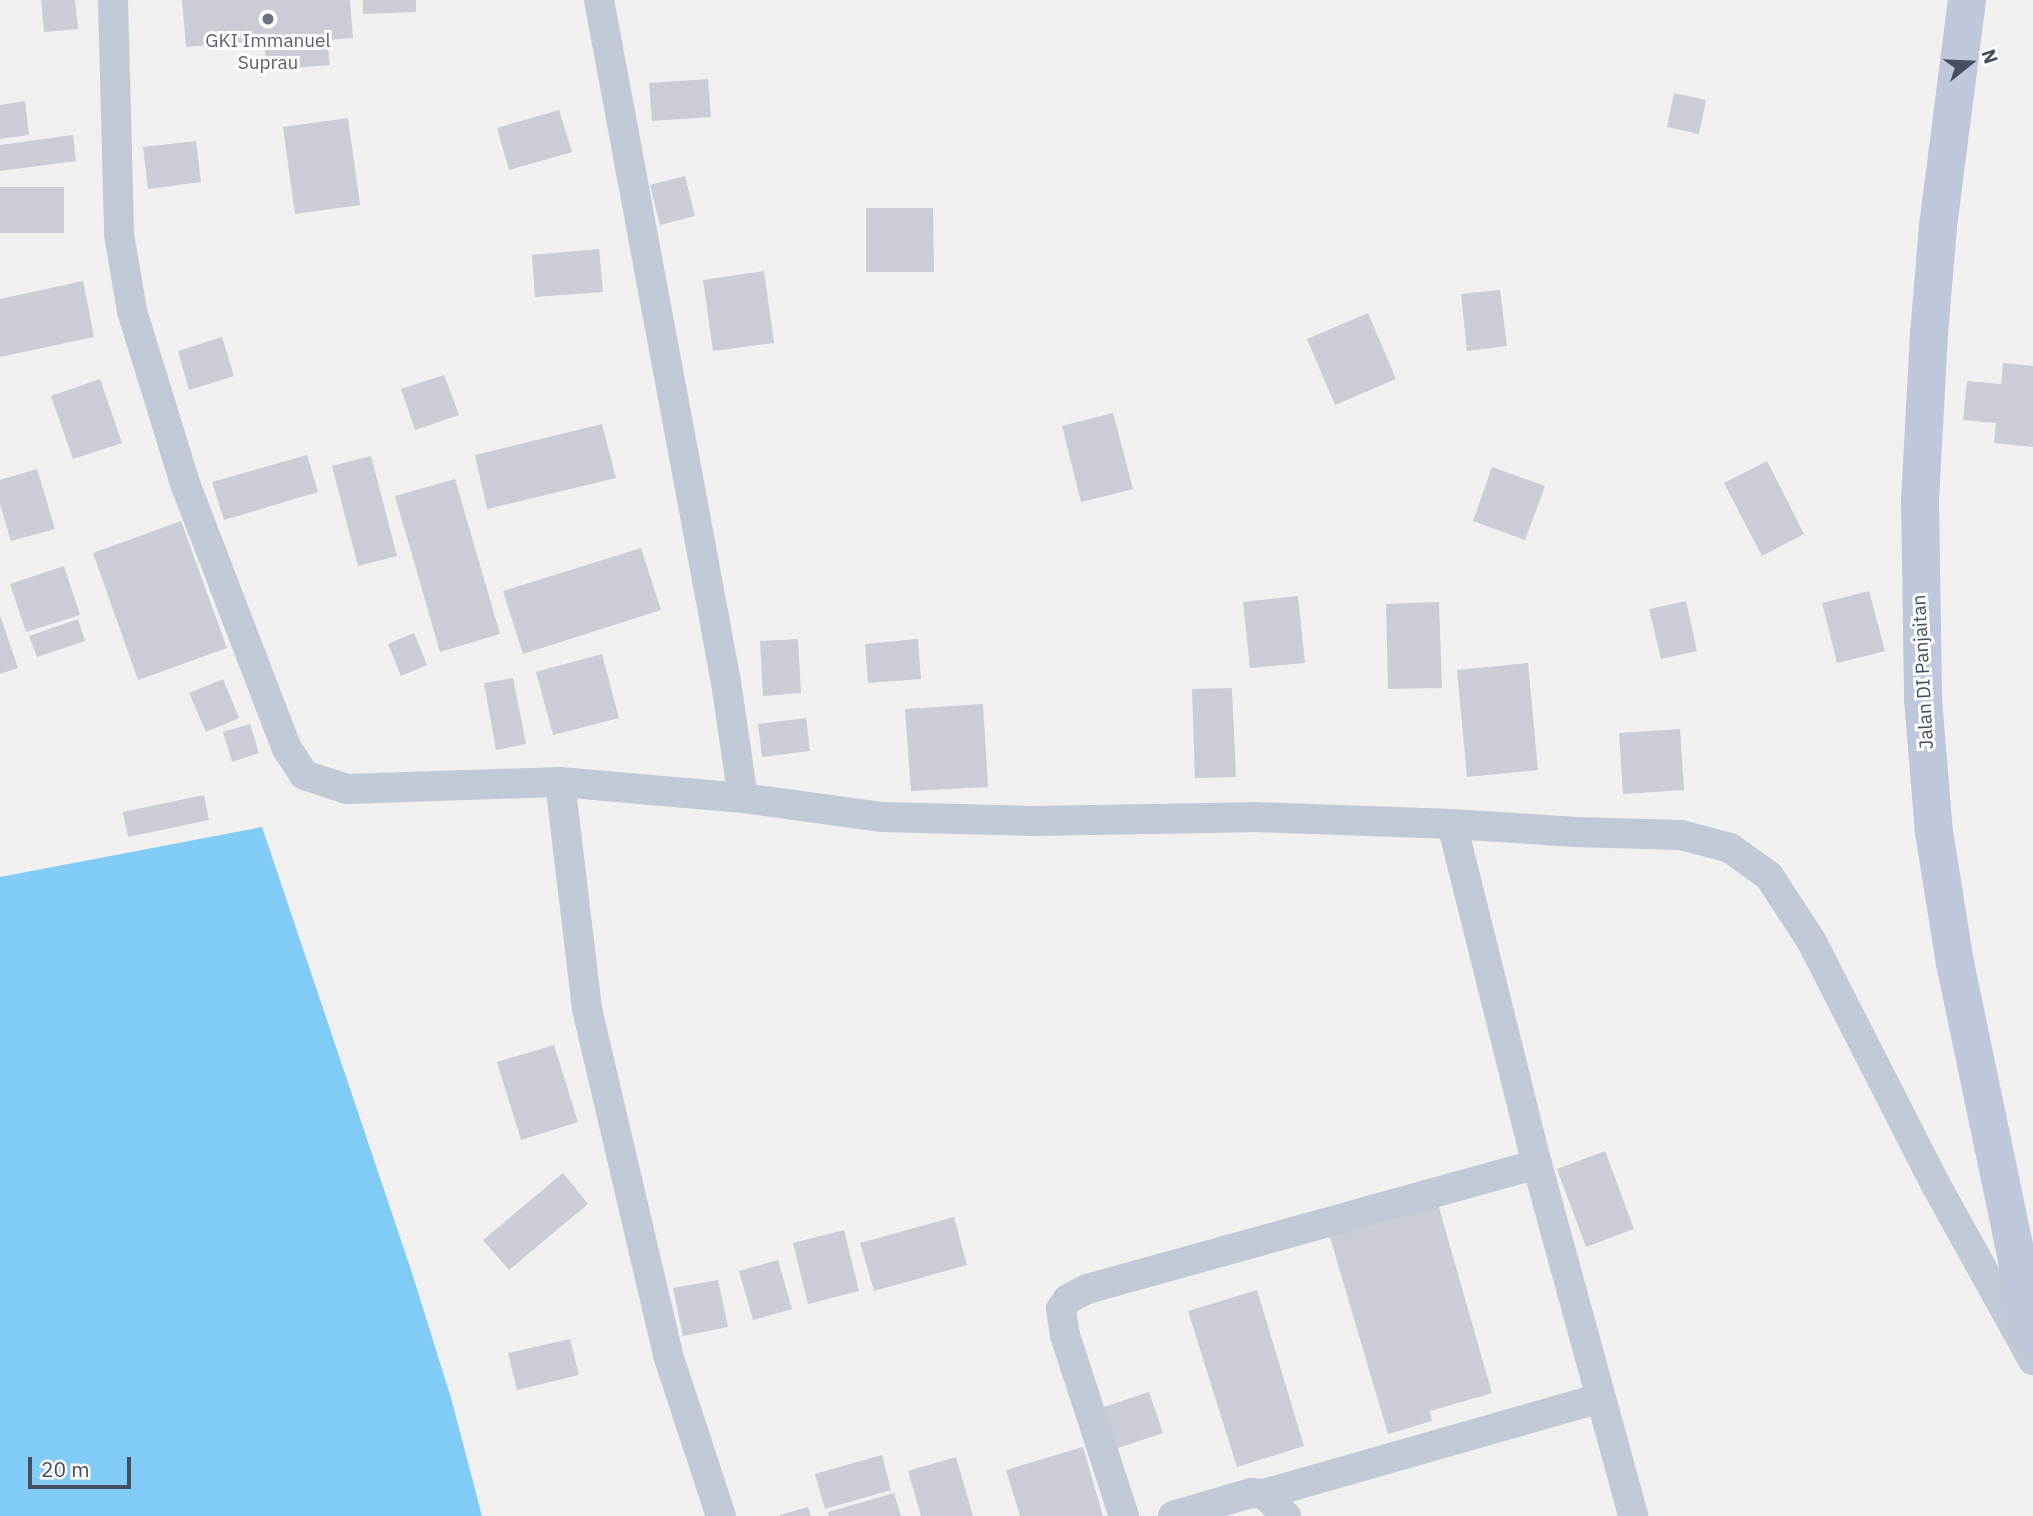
<!DOCTYPE html>
<style>
body{margin:0}
#map{position:relative;width:2033px;height:1516px;overflow:hidden;background:#f2efef;font-family:"IBM Plex Sans",sans-serif}
div>[style]{position:absolute}
[style*='--x']{left:calc(var(--x)*1px);top:calc(var(--y)*1px);width:calc(var(--w)*1px);rotate:calc(var(--a)*1deg)}
.water>*{inset:0;background:#80ccf6}
.building>*{inset:0;background:#cacdd5}
.minor>*{height:30px;margin:-15px;padding:0 15px;transform-origin:15px;border-radius:15px;background:#c1c9d6}
.secondary>*{height:38px;margin:-19px;padding:0 19px;transform-origin:19px;border-radius:19px;background:#bfc8da}
.dots>*{width:19px;height:19px;translate:-50% -50%;box-sizing:border-box;border:4px solid #fff;border-radius:50%}
span{translate:-50% -50%;white-space:nowrap;text-align:center;line-height:1.15;-webkit-text-stroke:6px #fff;paint-order:stroke}
.worship-label{font-size:19px;color:#5b616d}
.street-label{font-size:19px;color:#454f5f}
.north{position:absolute;left:1935px;top:28px;width:70px;height:70px;-webkit-text-stroke:5px #fff;paint-order:stroke;rotate:72deg;font-size:19px;font-weight:700;line-height:28px;text-align:center;color:#454f5f}
.north::after{content:'';display:block;margin:auto;width:24px;height:32px;background:#454f5f;clip-path:polygon(50% 0,100% 100%,50% 72%,0 100%)}
.scale{position:absolute;left:28px;top:1457px;width:103px;height:32px;box-sizing:border-box;border:4px solid #454f5f;border-top:0;padding-left:9px;font-size:21px;line-height:24px;white-space:nowrap;color:#454f5f;-webkit-text-stroke:5px #fff;paint-order:stroke}
</style>
<div id="map">
<div class="water">
<i style="clip-path:polygon(262px 827px,412px 1273px,451px 1398px,482px 1516px,0 1516px,0 877px)"></i>
</div>
<div class="building">
<i style="clip-path:polygon(41px 0,75px 0,78px 29px,44px 32px)"></i>
<i style="clip-path:polygon(182px 0,350px 0,353px 38px,327px 40px,330px 65px,267px 70px,264px 41px,186px 47px)"></i>
<i style="clip-path:polygon(363px 0,416px 0,416px 12px,363px 14px)"></i>
<i style="clip-path:polygon(708px 79px,711px 117px,652px 121px,649px 83px)"></i>
<i style="clip-path:polygon(1674px 93px,1706px 100px,1699px 134px,1667px 127px)"></i>
<i style="clip-path:polygon(25px 101px,29px 135px,0 139px,0 105px)"></i>
<i style="clip-path:polygon(559px 110px,572px 152px,509px 170px,497px 128px)"></i>
<i style="clip-path:polygon(348px 118px,360px 205px,295px 214px,283px 127px)"></i>
<i style="clip-path:polygon(73px 135px,76px 161px,0 171px,0 145px)"></i>
<i style="clip-path:polygon(196px 141px,201px 182px,148px 189px,143px 147px)"></i>
<i style="clip-path:polygon(685px 176px,695px 216px,660px 225px,650px 185px)"></i>
<i style="clip-path:polygon(0 187px,64px 187px,64px 233px,0 233px)"></i>
<i style="clip-path:polygon(866px 208px,933px 208px,934px 272px,866px 272px)"></i>
<i style="clip-path:polygon(599px 249px,603px 292px,535px 297px,532px 255px)"></i>
<i style="clip-path:polygon(764px 271px,774px 343px,713px 351px,703px 280px)"></i>
<i style="clip-path:polygon(83px 281px,94px 337px,0 357px,0 299px)"></i>
<i style="clip-path:polygon(1500px 290px,1507px 346px,1467px 351px,1461px 294px)"></i>
<i style="clip-path:polygon(1368px 313px,1396px 379px,1335px 405px,1307px 339px)"></i>
<i style="clip-path:polygon(222px 337px,234px 376px,189px 390px,178px 351px)"></i>
<i style="clip-path:polygon(2003px 363px,2033px 366px,2033px 447px,1994px 443px,1996px 423px,1963px 420px,1967px 381px,2001px 384px)"></i>
<i style="clip-path:polygon(444px 375px,459px 415px,415px 430px,401px 389px)"></i>
<i style="clip-path:polygon(100px 379px,122px 443px,73px 459px,51px 396px)"></i>
<i style="clip-path:polygon(1113px 413px,1133px 489px,1081px 502px,1062px 426px)"></i>
<i style="clip-path:polygon(602px 424px,616px 478px,487px 509px,475px 455px)"></i>
<i style="clip-path:polygon(307px 455px,318px 492px,224px 520px,212px 482px)"></i>
<i style="clip-path:polygon(371px 456px,397px 556px,358px 566px,332px 466px)"></i>
<i style="clip-path:polygon(1767px 461px,1804px 534px,1762px 556px,1724px 483px)"></i>
<i style="clip-path:polygon(1492px 467px,1545px 486px,1525px 540px,1473px 521px)"></i>
<i style="clip-path:polygon(37px 469px,55px 529px,11px 541px,0 504px,0 480px)"></i>
<i style="clip-path:polygon(455px 479px,500px 634px,440px 652px,395px 496px)"></i>
<i style="clip-path:polygon(181px 521px,227px 648px,138px 680px,93px 553px)"></i>
<i style="clip-path:polygon(641px 548px,661px 610px,523px 654px,503px 591px)"></i>
<i style="clip-path:polygon(64px 566px,80px 615px,26px 632px,10px 584px)"></i>
<i style="clip-path:polygon(1869px 591px,1885px 651px,1837px 663px,1822px 603px)"></i>
<i style="clip-path:polygon(1298px 596px,1305px 663px,1250px 668px,1243px 602px)"></i>
<i style="clip-path:polygon(1686px 601px,1697px 651px,1661px 659px,1649px 609px)"></i>
<i style="clip-path:polygon(1439px 602px,1442px 688px,1388px 689px,1386px 604px)"></i>
<i style="clip-path:polygon(0 615px,18px 668px,0 674px)"></i>
<i style="clip-path:polygon(78px 619px,85px 641px,37px 657px,29px 636px)"></i>
<i style="clip-path:polygon(414px 633px,427px 665px,401px 676px,388px 644px)"></i>
<i style="clip-path:polygon(798px 639px,801px 693px,763px 696px,760px 641px)"></i>
<i style="clip-path:polygon(918px 639px,921px 679px,868px 683px,865px 644px)"></i>
<i style="clip-path:polygon(602px 654px,619px 718px,553px 735px,536px 672px)"></i>
<i style="clip-path:polygon(1528px 663px,1538px 770px,1467px 777px,1457px 670px)"></i>
<i style="clip-path:polygon(513px 678px,526px 744px,496px 750px,484px 683px)"></i>
<i style="clip-path:polygon(223px 679px,239px 718px,206px 732px,189px 693px)"></i>
<i style="clip-path:polygon(1232px 688px,1236px 777px,1195px 778px,1192px 689px)"></i>
<i style="clip-path:polygon(983px 704px,988px 787px,911px 791px,905px 709px)"></i>
<i style="clip-path:polygon(806px 718px,810px 751px,762px 757px,758px 724px)"></i>
<i style="clip-path:polygon(250px 724px,259px 753px,232px 762px,223px 732px)"></i>
<i style="clip-path:polygon(1680px 729px,1684px 790px,1623px 794px,1619px 733px)"></i>
<i style="clip-path:polygon(204px 795px,209px 820px,128px 837px,123px 812px)"></i>
<i style="clip-path:polygon(554px 1045px,578px 1122px,521px 1140px,497px 1062px)"></i>
<i style="clip-path:polygon(1605px 1151px,1634px 1229px,1586px 1247px,1557px 1169px)"></i>
<i style="clip-path:polygon(563px 1173px,588px 1204px,509px 1270px,483px 1240px)"></i>
<i style="clip-path:polygon(1438px 1204px,1492px 1393px,1430px 1411px,1432px 1421px,1388px 1434px,1329px 1234px)"></i>
<i style="clip-path:polygon(954px 1217px,967px 1265px,874px 1291px,860px 1243px)"></i>
<i style="clip-path:polygon(844px 1230px,859px 1291px,808px 1304px,793px 1243px)"></i>
<i style="clip-path:polygon(778px 1260px,792px 1309px,753px 1320px,739px 1271px)"></i>
<i style="clip-path:polygon(718px 1280px,728px 1327px,683px 1336px,673px 1288px)"></i>
<i style="clip-path:polygon(1257px 1290px,1304px 1446px,1237px 1467px,1188px 1311px)"></i>
<i style="clip-path:polygon(570px 1339px,579px 1375px,517px 1390px,508px 1353px)"></i>
<i style="clip-path:polygon(1149px 1392px,1163px 1433px,1115px 1449px,1101px 1408px)"></i>
<i style="clip-path:polygon(1083px 1447px,1103px 1516px,1020px 1516px,1006px 1470px)"></i>
<i style="clip-path:polygon(882px 1455px,891px 1490px,825px 1509px,815px 1474px)"></i>
<i style="clip-path:polygon(956px 1457px,973px 1516px,921px 1516px,908px 1471px)"></i>
<i style="clip-path:polygon(894px 1493px,901px 1516px,829px 1516px,828px 1512px)"></i>
<i style="clip-path:polygon(808px 1507px,811px 1516px,780px 1516px,780px 1515px)"></i>
</div>
<div class="minor">
<i style="--x:113;--y:0;--w:234;--a:88.5"></i>
<i style="--x:119;--y:234;--w:78;--a:80.4"></i>
<i style="--x:132;--y:311;--w:183;--a:72.9"></i>
<i style="--x:186;--y:486;--w:280;--a:69"></i>
<i style="--x:286;--y:747;--w:33;--a:57"></i>
<i style="--x:304;--y:775;--w:45;--a:18"></i>
<i style="--x:347;--y:789;--w:213;--a:-1.9"></i>
<i style="--x:560;--y:782;--w:184;--a:5"></i>
<i style="--x:743;--y:798;--w:139;--a:7.8"></i>
<i style="--x:881;--y:817;--w:152;--a:1.5"></i>
<i style="--x:1033;--y:821;--w:220;--a:-1"></i>
<i style="--x:1253;--y:817;--w:199;--a:2"></i>
<i style="--x:1452;--y:824;--w:124;--a:3.7"></i>
<i style="--x:1576;--y:832;--w:105;--a:1.6"></i>
<i style="--x:1681;--y:835;--w:51;--a:14.9"></i>
<i style="--x:1730;--y:848;--w:48;--a:35.7"></i>
<i style="--x:1769;--y:876;--w:79;--a:56.9"></i>
<i style="--x:1812;--y:942;--w:275;--a:63"></i>
<i style="--x:1937;--y:1187;--w:198;--a:61"></i>
<i style="--x:599;--y:0;--w:694;--a:79.45"></i>
<i style="--x:726;--y:682;--w:117;--a:81.7"></i>
<i style="--x:560;--y:782;--w:229;--a:83.2"></i>
<i style="--x:587;--y:1009;--w:355;--a:76.8"></i>
<i style="--x:668;--y:1355;--w:169;--a:71.8"></i>
<i style="--x:1452;--y:824;--w:350;--a:76"></i>
<i style="--x:1264;--y:1494;--w:349;--a:-15.9"></i>
<i style="--x:1124;--y:1516;--w:190;--a:-108.1"></i>
<i style="--x:1065;--y:1335;--w:26;--a:-99"></i>
<i style="--x:1061;--y:1309;--w:12;--a:-55"></i>
<i style="--x:1068;--y:1299;--w:21;--a:-28"></i>
<i style="--x:1087;--y:1289;--w:467;--a:-15.5"></i>
<i style="--x:1537;--y:1164;--w:365;--a:74.7"></i>
<i style="--x:1173;--y:1516;--w:81;--a:-16.4"></i>
<i style="--x:1251;--y:1493;--w:13;--a:4"></i>
<i style="--x:1264;--y:1494;--w:31;--a:45"></i>
</div>
<div class="secondary">
<i style="--x:1967;--y:0;--w:229;--a:97.3"></i>
<i style="--x:1938;--y:227;--w:107;--a:94.8"></i>
<i style="--x:1929;--y:334;--w:166;--a:93.1"></i>
<i style="--x:1920;--y:500;--w:199;--a:89.1"></i>
<i style="--x:1923;--y:699;--w:133;--a:85.3"></i>
<i style="--x:1934;--y:832;--w:133;--a:80.9"></i>
<i style="--x:1955;--y:963;--w:381;--a:78.2"></i>
</div>
<div class="dots">
<i style="left:268px;top:19px;background:#6b7280"></i>
</div>
<div class="worship-label">
<span style="left:268px;top:52px">GKI Immanuel<br>Suprau</span>
</div>
<div class="street-label">
<span style="left:1923px;top:672px;rotate:-93deg">Jalan DI Panjaitan</span>
</div>
<div class="north">N</div>
<div class="scale">20 m</div>
</div>
